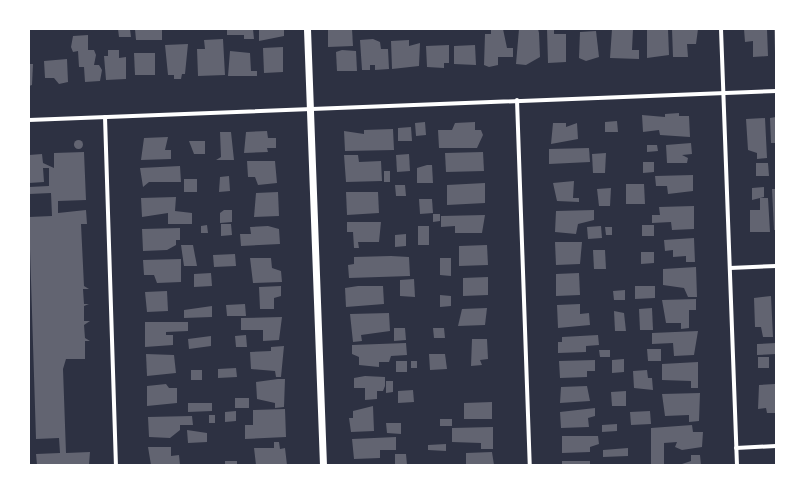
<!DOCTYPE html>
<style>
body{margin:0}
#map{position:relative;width:805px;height:494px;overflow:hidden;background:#2d3142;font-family:Roboto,sans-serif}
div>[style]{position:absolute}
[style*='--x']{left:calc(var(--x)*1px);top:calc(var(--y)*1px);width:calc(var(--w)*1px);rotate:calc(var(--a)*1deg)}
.building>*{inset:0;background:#626471}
.round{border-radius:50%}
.minor>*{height:4px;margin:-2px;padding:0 2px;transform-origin:2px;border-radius:2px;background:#fff}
.tertiary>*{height:7px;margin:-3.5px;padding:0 3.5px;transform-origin:3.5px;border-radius:3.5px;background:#fff}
span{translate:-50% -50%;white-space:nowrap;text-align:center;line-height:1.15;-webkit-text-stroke:3px #fff;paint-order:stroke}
.frame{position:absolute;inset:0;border:30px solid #fff;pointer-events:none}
</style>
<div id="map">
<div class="building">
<i style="clip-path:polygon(118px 29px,130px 29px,131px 37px,119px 37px)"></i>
<i style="clip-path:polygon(135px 29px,162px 29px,162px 40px,136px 40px)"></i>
<i style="clip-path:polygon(227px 29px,253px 29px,254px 39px,244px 39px,244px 35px,227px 35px)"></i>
<i style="clip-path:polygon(259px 29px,284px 29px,284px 36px,259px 41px)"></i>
<i style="clip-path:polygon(328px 29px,352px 29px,353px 46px,328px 47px)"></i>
<i style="clip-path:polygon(491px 29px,503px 29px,507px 48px,513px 48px,513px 57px,498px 57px,498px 65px,489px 67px,484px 65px,485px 34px,491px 34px)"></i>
<i style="clip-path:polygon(519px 29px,538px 29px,539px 33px,540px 57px,526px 65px,516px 64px)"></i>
<i style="clip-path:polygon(547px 29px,554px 29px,554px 34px,566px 34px,566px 62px,548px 63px)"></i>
<i style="clip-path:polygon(612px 29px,633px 29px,632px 50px,639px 50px,639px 59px,610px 58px)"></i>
<i style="clip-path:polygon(647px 29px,668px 29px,669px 55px,647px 58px)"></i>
<i style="clip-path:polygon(672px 29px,698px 29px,696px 44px,687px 44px,688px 57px,673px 57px)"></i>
<i style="clip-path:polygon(744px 29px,767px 29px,768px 56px,753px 57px,753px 41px,745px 42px)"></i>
<i style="clip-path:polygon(774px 29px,776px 29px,776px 54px,775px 53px)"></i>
<i style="clip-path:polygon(596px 31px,599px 57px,586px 61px,579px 58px,580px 32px)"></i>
<i style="clip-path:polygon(88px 35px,88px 50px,94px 50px,96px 55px,94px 65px,99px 65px,102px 70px,100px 81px,85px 82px,84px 67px,79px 67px,78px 51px,73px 52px,71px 47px,73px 36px)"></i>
<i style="clip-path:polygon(223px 39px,225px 75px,198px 76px,197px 49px,205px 49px,204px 40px)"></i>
<i style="clip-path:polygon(373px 39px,380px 42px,381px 49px,388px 49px,389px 69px,375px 70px,375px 65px,370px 65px,370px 70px,362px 70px,360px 40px)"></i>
<i style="clip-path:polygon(409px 40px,409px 46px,420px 43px,419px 66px,392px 69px,391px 41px)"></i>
<i style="clip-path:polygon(188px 44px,185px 74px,182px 74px,181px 79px,174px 79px,174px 75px,168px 75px,165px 45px)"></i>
<i style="clip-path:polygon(449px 45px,449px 63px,444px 63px,444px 68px,427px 67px,426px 46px)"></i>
<i style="clip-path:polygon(475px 45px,476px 65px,454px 64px,454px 46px)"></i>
<i style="clip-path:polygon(283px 47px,283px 72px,264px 73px,263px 48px)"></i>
<i style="clip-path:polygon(108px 50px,119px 50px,119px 58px,126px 57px,126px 79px,106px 80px,104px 56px,108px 56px)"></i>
<i style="clip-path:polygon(342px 50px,356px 51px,357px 71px,337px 71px,336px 52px)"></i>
<i style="clip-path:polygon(230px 51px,250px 53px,251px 71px,257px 71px,257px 76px,228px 76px)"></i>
<i style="clip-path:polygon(134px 53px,155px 53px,155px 75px,135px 75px)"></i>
<i style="clip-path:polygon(67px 59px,68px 82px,59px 84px,54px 78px,45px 78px,44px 61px)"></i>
<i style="clip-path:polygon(29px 64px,33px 64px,32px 85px,29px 86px)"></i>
<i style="clip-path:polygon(679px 113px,679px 116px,689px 116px,690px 137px,660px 135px,659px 130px,643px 132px,642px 115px,665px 117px,665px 114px)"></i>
<i style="clip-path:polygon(776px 117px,776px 143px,771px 143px,770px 118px)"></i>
<i style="clip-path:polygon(765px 118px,767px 158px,757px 159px,757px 153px,748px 150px,746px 119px)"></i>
<i style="clip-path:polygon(617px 121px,618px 132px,605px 132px,605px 122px)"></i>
<i style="clip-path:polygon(425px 122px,426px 135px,416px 136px,415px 123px)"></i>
<i style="clip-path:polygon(475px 122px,475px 130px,481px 130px,483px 135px,477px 148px,439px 148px,438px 130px,452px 130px,455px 123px)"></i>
<i style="clip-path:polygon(553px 123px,566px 123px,566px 127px,577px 123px,578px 139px,551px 144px)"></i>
<i style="clip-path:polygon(411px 127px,412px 141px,398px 141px,398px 128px)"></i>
<i style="clip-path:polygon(393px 129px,394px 150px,345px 151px,344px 131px,364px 134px,364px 130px)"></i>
<i style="clip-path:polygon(267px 131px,268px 138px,276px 138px,276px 148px,267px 148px,268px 152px,244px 153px,246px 132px)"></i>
<i style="clip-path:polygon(220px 132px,231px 132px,234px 160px,216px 160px,221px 157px)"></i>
<i style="clip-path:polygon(168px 137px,165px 150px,171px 150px,171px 159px,141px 160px,144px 138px)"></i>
<i class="round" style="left:73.5px;top:139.5px;width:9px;height:9px"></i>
<i style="clip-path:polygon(189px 141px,205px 141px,205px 154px,194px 154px)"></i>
<i style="clip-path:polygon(691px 143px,692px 154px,682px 155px,688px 158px,687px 163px,667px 163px,666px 145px)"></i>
<i style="clip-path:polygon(647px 145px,657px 145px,658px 151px,647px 152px)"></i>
<i style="clip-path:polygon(589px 148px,590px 162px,549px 164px,549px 149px)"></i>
<i style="clip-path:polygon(84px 152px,86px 200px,58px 201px,58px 213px,86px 210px,87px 224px,81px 224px,84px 286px,89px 289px,83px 289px,84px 304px,89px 304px,84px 306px,84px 321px,90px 321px,84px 325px,85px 338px,90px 341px,85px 341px,85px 359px,66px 359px,63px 369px,66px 453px,90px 452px,89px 465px,37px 465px,36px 454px,60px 453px,59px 438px,36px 439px,29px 217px,52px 216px,51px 193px,29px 194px,29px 187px,49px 186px,49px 168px,43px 168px,44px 182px,29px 183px,29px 155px,42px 154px,43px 163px,54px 168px,54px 153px)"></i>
<i style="clip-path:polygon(483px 152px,484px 171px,446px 172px,445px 153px)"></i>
<i style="clip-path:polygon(606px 153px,605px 173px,593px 173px,592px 154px)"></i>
<i style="clip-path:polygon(409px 154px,410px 171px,397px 172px,396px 155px)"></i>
<i style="clip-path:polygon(344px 155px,358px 155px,359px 162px,381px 161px,382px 181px,346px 182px)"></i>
<i style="clip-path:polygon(247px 161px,275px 161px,277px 183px,258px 185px,255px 177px,248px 177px)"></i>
<i style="clip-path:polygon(643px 162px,654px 162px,654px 172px,643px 173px)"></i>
<i style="clip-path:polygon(756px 163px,768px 163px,769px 176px,756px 176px)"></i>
<i style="clip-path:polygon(427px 165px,432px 165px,433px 183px,417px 183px,417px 168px)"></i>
<i style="clip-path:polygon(180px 166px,181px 182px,149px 182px,143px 187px,140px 168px)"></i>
<i style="clip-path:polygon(384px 171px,390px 171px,390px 182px,384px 182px)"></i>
<i style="clip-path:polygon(693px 175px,693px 191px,668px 194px,667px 186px,656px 186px,655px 176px)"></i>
<i style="clip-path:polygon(229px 176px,230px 191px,219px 192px,220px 177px)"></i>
<i style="clip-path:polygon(184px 179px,197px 179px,197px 192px,184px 192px)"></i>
<i style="clip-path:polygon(574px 181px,573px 198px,579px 198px,579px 202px,557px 201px,553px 183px)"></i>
<i style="clip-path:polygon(485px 183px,485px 203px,447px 205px,447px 185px)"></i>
<i style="clip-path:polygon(626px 184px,644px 184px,645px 204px,626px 204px)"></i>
<i style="clip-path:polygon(395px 185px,405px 185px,406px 196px,396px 196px)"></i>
<i style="clip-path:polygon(764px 187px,764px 197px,752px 200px,752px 188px)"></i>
<i style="clip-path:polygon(611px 188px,610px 206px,599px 206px,597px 189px)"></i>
<i style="clip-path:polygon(772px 189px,776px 189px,776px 230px,774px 230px)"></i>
<i style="clip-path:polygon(278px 192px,279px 216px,254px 217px,256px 193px)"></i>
<i style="clip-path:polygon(346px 192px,378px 192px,379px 213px,347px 215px)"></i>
<i style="clip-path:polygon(176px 197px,175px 211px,192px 213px,192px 224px,168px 224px,168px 213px,142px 217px,141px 198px)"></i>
<i style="clip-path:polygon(760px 198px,768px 198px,770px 232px,750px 232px,750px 210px,760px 210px)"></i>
<i style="clip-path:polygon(419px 199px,432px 199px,433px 213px,420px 214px)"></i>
<i style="clip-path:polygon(694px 206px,694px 229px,672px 230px,671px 222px,652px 223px,652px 215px,660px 215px,659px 207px)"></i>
<i style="clip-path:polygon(224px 210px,232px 210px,232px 222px,220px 223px,220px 213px)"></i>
<i style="clip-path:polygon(594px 210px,594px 220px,578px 224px,576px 234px,555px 232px,556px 211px)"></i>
<i style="clip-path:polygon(433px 214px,440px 214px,440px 221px,433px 222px)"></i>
<i style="clip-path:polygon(485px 215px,482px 233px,455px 233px,455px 226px,441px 227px,441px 216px)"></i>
<i style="clip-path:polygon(347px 222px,381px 222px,379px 242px,358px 242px,359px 248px,354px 248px,353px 232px,347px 232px)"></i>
<i style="clip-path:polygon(221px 224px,231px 224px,232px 235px,221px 236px)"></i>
<i style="clip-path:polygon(207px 225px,208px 233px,201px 233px,201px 226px)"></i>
<i style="clip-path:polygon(642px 225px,654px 225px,654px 236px,642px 236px)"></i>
<i style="clip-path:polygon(268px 226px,279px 229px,280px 244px,241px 246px,240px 234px,251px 234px,250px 227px)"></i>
<i style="clip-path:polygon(418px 226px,429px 226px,429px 245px,418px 245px)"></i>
<i style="clip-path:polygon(601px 226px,602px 238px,588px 239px,587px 227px)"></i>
<i style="clip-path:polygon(605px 227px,612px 227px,612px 235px,606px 235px)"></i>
<i style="clip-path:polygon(180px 228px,180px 240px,176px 240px,176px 245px,167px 250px,143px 251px,142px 229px)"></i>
<i style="clip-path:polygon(406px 234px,406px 246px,395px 247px,395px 235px)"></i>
<i style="clip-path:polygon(694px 238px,695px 262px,686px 262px,686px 256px,673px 257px,673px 250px,665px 251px,664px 240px)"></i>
<i style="clip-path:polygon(555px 242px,582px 242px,580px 264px,556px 265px)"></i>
<i style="clip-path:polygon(181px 245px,193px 245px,197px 266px,184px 266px)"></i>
<i style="clip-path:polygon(487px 245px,488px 265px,459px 266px,459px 246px)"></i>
<i style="clip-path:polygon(593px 250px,605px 250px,606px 269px,594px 269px)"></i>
<i style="clip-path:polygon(641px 252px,654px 252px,654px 263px,641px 264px)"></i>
<i style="clip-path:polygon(235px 254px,236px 266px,214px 267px,213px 255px)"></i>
<i style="clip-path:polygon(391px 256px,409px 257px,410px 276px,349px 278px,348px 265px,354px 264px,354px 257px)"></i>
<i style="clip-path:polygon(250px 258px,271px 258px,272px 268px,281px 271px,282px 282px,253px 283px)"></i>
<i style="clip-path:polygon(440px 258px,451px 258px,451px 276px,440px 275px)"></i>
<i style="clip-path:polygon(181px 259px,181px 282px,157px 283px,154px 275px,144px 275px,143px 260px)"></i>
<i style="clip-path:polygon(696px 267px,697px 297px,688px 297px,684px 288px,663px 285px,663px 269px)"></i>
<i style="clip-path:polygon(211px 273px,212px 286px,194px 287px,194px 274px)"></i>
<i style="clip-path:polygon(579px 273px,580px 295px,556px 296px,556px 274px)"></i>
<i style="clip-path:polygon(488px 277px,488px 295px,463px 296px,463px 278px)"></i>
<i style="clip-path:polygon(414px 279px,415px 297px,400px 296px,400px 280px)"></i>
<i style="clip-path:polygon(281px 286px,281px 296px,274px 298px,274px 309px,260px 309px,259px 287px)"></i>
<i style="clip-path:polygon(358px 286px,383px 286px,384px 304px,346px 307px,345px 288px)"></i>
<i style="clip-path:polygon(635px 286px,655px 286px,655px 298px,635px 299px)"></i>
<i style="clip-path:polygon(625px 290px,625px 300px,614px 300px,613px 291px)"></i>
<i style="clip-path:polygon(167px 291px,168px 311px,147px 312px,145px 292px)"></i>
<i style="clip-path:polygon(440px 295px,451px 296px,451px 306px,440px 307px)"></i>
<i style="clip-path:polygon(771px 296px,773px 337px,763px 337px,761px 327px,755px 327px,754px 298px)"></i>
<i style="clip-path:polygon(696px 299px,696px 310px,689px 310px,689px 328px,681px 329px,681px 323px,666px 323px,662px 300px)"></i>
<i style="clip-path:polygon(245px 304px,246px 316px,227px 316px,226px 305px)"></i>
<i style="clip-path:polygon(580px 304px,580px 314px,589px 313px,590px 325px,558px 328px,557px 305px)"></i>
<i style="clip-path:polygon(212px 306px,212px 317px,184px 318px,184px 310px)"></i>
<i style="clip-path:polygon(487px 308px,485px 325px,458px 326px,462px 309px)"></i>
<i style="clip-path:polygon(652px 308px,653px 330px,640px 330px,639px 309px)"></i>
<i style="clip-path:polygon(614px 311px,624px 313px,626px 331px,615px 331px)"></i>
<i style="clip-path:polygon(389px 313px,390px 331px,361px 335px,362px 341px,353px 342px,350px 314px)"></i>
<i style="clip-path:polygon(282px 317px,279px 340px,263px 341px,263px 330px,241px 330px,241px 318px)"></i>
<i style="clip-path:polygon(145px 322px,188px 322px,188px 331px,166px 332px,166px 335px,173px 335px,173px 345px,145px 347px)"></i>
<i style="clip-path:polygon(394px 328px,405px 328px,406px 340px,394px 341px)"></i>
<i style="clip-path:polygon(433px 328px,444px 328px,445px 338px,434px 338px)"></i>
<i style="clip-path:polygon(698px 331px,694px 355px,674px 356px,673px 343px,652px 344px,652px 333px)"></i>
<i style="clip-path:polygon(246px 335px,247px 347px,236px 347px,235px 336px)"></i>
<i style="clip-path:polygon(598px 335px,599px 345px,586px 346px,586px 352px,558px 353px,558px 342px,562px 342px,562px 337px)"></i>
<i style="clip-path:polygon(211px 336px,211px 346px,189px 349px,188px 339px)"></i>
<i style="clip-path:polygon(472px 339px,487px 339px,488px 359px,480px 360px,482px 365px,471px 366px)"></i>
<i style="clip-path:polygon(406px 343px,407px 355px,391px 356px,389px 362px,379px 362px,379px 367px,359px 365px,359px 357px,352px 354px,352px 345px)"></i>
<i style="clip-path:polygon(776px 343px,776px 354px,757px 355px,757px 344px)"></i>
<i style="clip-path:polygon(284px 346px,281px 377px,276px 377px,275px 371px,251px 369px,250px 352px,271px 351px,271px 347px)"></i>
<i style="clip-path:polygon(647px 349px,661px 349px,661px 361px,648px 361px)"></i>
<i style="clip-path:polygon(599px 350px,610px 350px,610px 357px,600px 357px)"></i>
<i style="clip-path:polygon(146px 354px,174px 355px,176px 373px,147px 376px)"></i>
<i style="clip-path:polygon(429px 354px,445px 354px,447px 369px,430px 370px)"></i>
<i style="clip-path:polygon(758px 357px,769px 357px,769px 368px,758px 368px)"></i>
<i style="clip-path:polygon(624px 359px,624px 372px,612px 373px,612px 360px)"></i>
<i style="clip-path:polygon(595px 360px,595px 371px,587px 371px,587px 377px,560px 378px,559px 361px)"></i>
<i style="clip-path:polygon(396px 361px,407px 361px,407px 372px,396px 372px)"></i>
<i style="clip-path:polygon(411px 361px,417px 361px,417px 368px,411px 368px)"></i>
<i style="clip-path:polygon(698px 362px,698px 388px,691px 388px,691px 381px,662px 380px,662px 364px)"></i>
<i style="clip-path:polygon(236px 368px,237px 377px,218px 378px,218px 369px)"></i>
<i style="clip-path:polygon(191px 370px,202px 370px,202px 380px,191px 380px)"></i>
<i style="clip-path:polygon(647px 370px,648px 378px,652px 378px,653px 390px,634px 388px,633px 371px)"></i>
<i style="clip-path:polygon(365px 376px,385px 377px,385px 386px,383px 391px,377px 391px,377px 399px,365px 400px,365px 388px,354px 388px,354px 378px)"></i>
<i style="clip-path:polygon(278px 379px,285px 379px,284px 407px,275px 408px,275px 403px,257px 399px,256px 382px)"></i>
<i style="clip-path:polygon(386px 381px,393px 381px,393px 392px,386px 393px)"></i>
<i style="clip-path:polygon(166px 384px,169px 388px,177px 388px,177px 403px,147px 406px,147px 386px)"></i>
<i style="clip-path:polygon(775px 384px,776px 413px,767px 413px,766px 408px,758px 409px,759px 385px)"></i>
<i style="clip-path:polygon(587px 386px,590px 401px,560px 403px,561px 387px)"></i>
<i style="clip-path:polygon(413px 390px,414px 402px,398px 403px,398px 391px)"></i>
<i style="clip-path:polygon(626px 391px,626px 406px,612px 406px,611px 392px)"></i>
<i style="clip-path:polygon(700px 393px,699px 421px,689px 422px,689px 415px,665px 416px,662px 394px)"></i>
<i style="clip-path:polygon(235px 398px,249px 398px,249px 408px,235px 408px)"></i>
<i style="clip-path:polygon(492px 402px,492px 419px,464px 419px,464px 403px)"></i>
<i style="clip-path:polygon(188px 403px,212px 403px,212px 411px,188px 412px)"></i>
<i style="clip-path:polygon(373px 406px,374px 431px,351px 432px,349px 418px,353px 418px,353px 411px)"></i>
<i style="clip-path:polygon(595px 408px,595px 416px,588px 418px,589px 427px,561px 428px,560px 412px)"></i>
<i style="clip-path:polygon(285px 409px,286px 437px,245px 439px,245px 425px,253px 425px,253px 410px)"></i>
<i style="clip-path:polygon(236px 411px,236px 421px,225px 422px,225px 412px)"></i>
<i style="clip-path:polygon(650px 411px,651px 424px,631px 425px,630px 412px)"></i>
<i style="clip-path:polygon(209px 415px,215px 415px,215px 423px,209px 423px)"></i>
<i style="clip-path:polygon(192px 416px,193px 425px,180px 425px,180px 430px,170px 438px,149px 437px,148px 417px)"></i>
<i style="clip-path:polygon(440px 419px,452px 419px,452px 426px,440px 426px)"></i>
<i style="clip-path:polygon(386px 423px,401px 423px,401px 434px,387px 433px)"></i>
<i style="clip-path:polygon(617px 424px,617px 431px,602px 432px,602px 425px)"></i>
<i style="clip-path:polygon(692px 425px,693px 432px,703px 432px,702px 447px,682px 450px,675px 447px,677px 442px,664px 443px,664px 465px,651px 465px,651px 428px)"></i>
<i style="clip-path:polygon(493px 427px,493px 449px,481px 449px,481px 443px,452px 442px,452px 428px)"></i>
<i style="clip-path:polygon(187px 430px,207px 433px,207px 442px,188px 443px)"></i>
<i style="clip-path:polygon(562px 436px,598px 436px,599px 444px,590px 447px,590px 452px,562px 453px)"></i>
<i style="clip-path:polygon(396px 437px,396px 450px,380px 450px,380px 458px,354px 459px,352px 439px)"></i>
<i style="clip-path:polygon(274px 442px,279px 442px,280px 449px,285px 448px,287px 465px,256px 465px,254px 448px,274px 448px)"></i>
<i style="clip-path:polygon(446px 444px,446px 451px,428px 450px,428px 445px)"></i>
<i style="clip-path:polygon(148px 447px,171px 447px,171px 456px,179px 455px,180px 465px,151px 465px)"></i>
<i style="clip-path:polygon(628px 448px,628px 456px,603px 457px,603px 450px)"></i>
<i style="clip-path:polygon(466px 453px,492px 452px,494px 465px,466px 465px)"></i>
<i style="clip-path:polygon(395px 454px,406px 454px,407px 465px,395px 465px)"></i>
<i style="clip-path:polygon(691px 455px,700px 455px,701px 465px,679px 465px,691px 461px)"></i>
<i style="clip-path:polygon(225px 461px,237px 461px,237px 465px,225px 465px)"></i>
<i style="clip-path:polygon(562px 461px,590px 461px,590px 465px,562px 465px)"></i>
</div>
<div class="minor">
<i style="--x:721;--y:29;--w:436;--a:87.9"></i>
<i style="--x:517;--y:100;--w:365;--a:88"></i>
<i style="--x:105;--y:117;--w:348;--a:88.2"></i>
<i style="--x:29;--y:120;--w:748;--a:-2.22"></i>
<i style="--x:730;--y:268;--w:46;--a:-2.5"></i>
<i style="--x:736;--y:448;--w:40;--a:-2.9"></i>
</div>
<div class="tertiary">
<i style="--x:307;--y:29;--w:436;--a:87.9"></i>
</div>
<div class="frame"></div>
</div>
